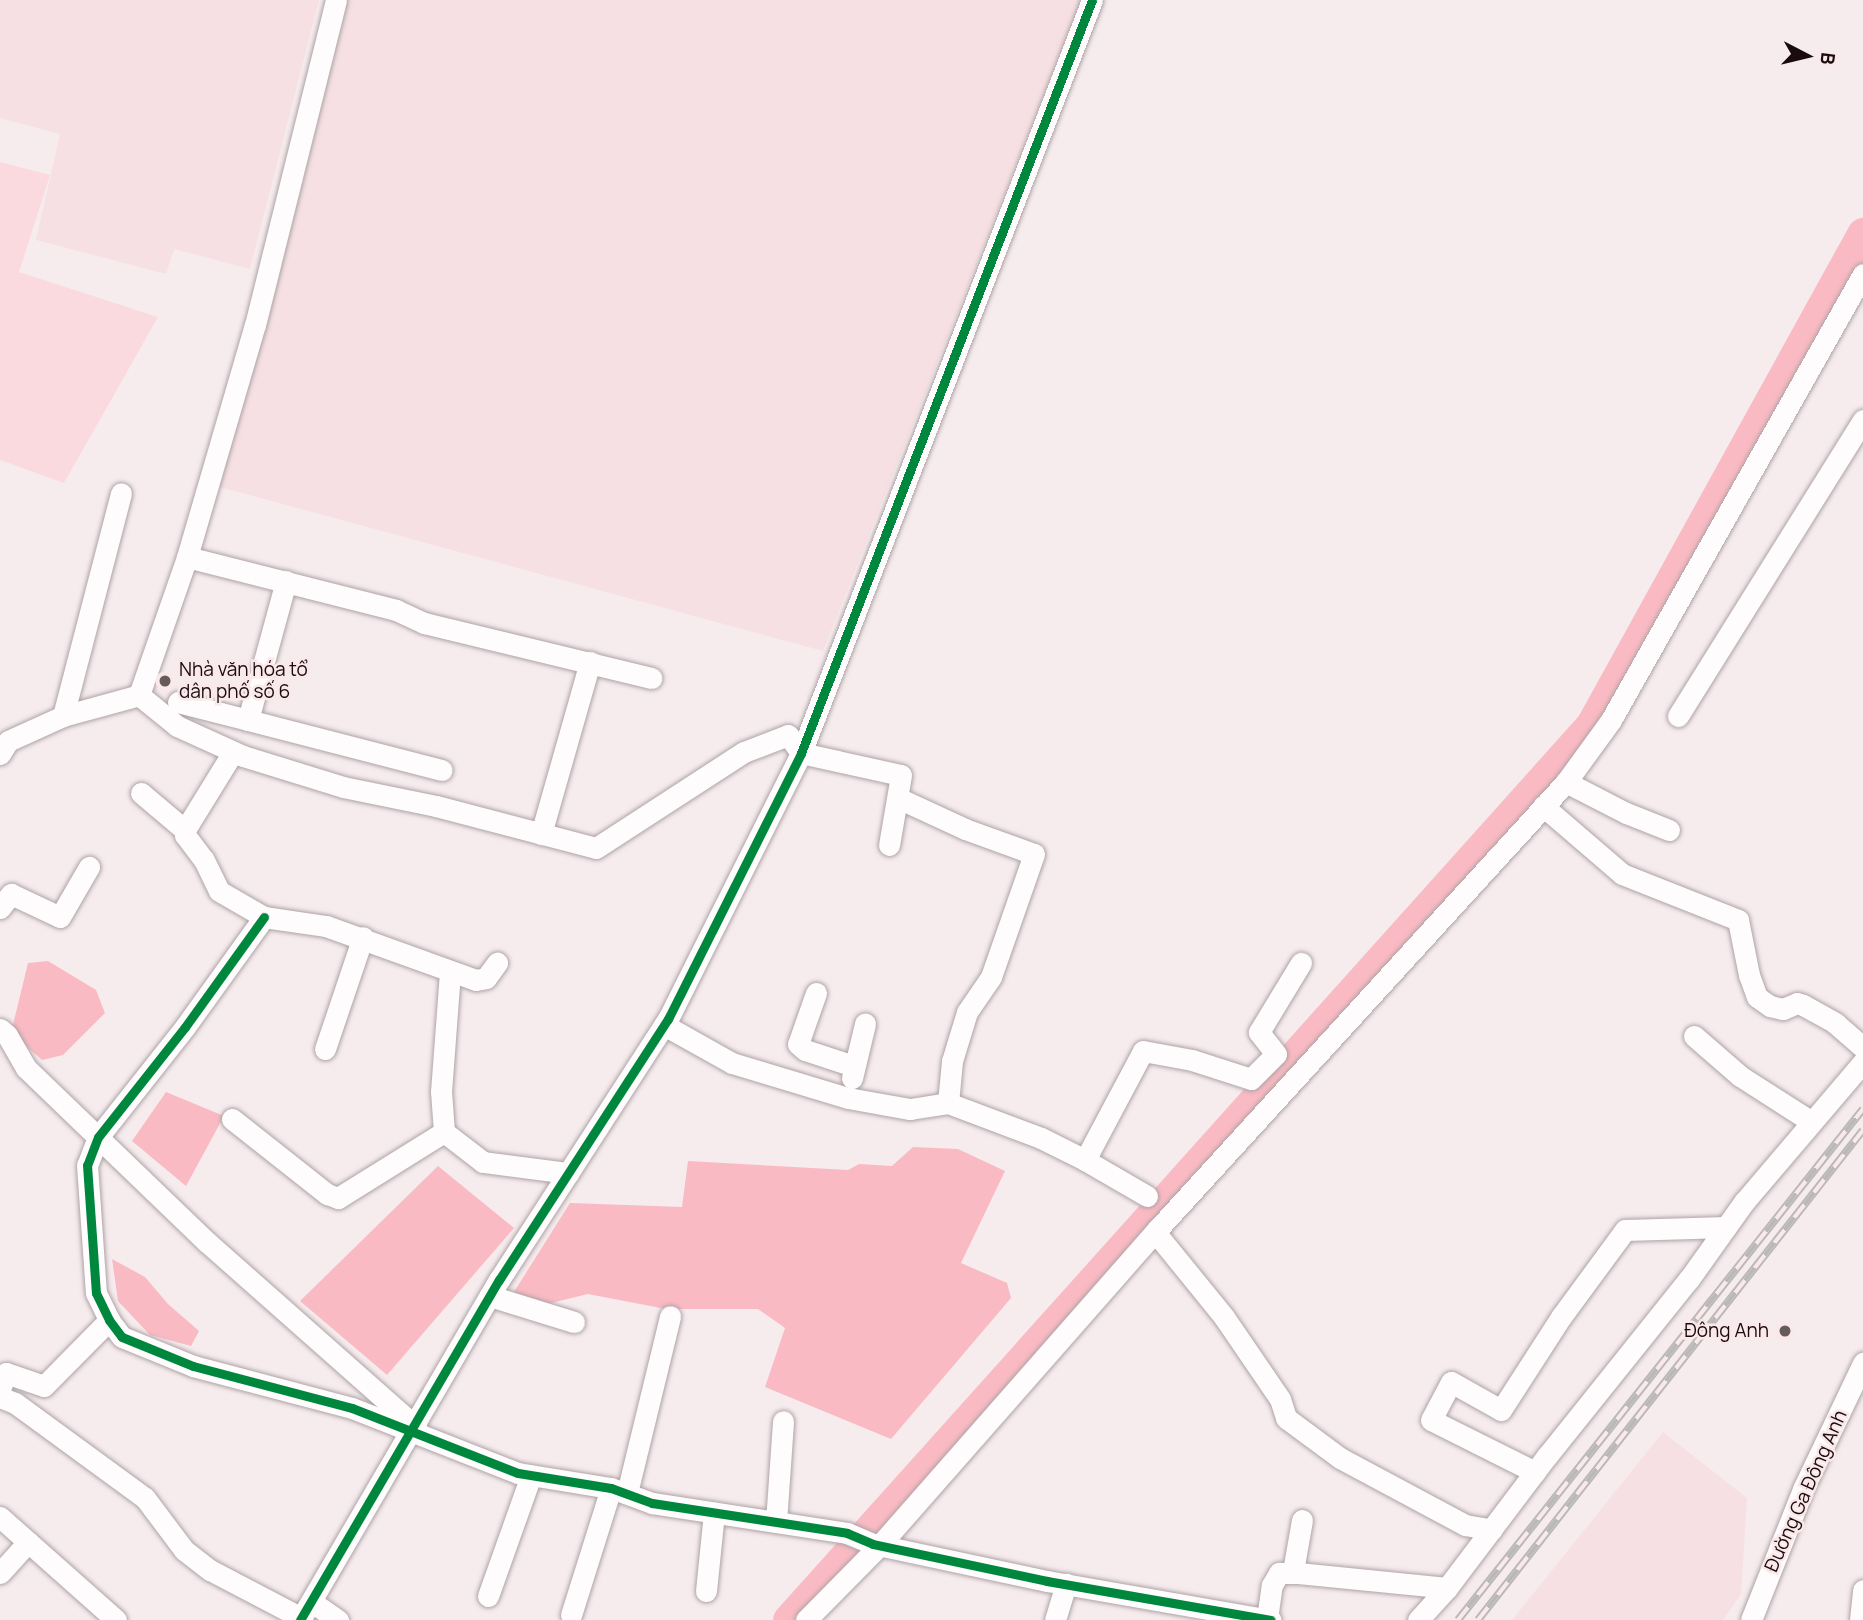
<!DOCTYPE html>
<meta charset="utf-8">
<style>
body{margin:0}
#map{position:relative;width:1863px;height:1620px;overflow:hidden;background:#f6ecee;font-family:Manrope,sans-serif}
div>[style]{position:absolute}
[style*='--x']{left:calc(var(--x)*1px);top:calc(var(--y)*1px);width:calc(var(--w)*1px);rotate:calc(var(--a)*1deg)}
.built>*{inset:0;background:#f6e0e3}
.green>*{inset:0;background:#fadadf}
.water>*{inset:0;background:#fabac3}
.river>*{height:33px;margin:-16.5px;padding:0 16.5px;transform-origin:16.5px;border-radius:16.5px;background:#fabac3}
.roads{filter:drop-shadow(0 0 2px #aea3a5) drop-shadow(0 0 2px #aea3a5)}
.minor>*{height:21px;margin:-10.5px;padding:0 10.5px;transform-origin:10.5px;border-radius:10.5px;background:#fefcfc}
.rail>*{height:8px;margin-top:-4px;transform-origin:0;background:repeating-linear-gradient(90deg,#fae8ea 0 16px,#bbb8b8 0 32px);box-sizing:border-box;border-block:2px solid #bbb8b8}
.cycleway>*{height:9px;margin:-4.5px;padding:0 4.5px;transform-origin:4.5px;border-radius:4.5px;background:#00873e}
.dots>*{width:19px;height:19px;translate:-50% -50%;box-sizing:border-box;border:4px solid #fae8ea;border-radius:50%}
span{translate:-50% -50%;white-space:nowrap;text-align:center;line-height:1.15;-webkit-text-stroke:5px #fae8ea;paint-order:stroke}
.poi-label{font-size:19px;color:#1a0c0e}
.left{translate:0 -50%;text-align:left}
.right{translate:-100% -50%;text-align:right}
.street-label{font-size:19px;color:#1a0c0e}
.north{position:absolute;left:1772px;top:21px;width:70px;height:70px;-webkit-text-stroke:5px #fae8ea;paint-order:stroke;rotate:97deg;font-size:19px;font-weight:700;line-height:28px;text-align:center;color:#1a0c0e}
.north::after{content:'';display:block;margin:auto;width:24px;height:32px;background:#1a0c0e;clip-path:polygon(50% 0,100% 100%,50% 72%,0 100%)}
</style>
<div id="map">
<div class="built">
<i style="clip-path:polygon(0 0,319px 0,250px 269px,174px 249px,166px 274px,36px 240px,60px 134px,0 118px)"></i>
<i style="clip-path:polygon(346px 0,1081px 0,823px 651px,220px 487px)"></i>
<i style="clip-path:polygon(1663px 1432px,1747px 1498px,1741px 1594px,1723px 1620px,1512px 1620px)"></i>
</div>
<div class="green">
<i style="clip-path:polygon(0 162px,50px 175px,19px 272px,158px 317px,64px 483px,0 460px)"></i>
</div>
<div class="water">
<i style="clip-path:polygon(48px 961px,96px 990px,105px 1013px,63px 1055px,42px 1060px,11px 1033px,28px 963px)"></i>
<i style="clip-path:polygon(166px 1092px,224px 1116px,186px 1186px,132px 1141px)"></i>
<i style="clip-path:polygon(913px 1147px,958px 1149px,1005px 1171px,961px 1263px,1007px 1283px,1011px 1298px,891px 1439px,765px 1387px,785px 1328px,758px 1309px,666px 1309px,588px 1294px,543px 1305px,512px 1295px,570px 1203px,682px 1207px,688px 1161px,848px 1170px,859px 1164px,892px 1166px)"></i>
<i style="clip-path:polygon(438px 1166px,514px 1228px,387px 1375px,300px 1301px)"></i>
<i style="clip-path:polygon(112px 1259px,145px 1277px,168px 1304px,199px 1331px,191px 1346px,150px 1335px,118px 1301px)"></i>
</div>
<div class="river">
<i style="--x:789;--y:1620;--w:1202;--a:-48.1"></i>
<i style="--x:1592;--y:725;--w:561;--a:-61.1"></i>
</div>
<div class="roads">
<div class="minor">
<i style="--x:187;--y:557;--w:216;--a:14.2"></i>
<i style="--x:396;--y:610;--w:31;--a:25"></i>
<i style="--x:424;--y:623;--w:234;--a:13.6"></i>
<i style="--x:286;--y:581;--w:144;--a:105.3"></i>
<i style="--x:248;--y:720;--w:200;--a:14.5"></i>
<i style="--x:139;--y:695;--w:49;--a:39.2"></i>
<i style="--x:177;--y:726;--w:72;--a:24.4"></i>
<i style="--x:243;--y:756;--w:105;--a:17.2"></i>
<i style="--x:343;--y:787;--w:95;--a:11.5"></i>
<i style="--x:436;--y:806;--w:165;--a:14.7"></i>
<i style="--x:596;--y:848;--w:176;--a:-33"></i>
<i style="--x:744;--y:752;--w:47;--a:-21.1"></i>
<i style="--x:788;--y:735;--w:22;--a:54"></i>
<i style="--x:801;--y:753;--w:102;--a:12.4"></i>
<i style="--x:901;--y:775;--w:71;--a:99.7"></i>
<i style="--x:139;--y:695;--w:146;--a:-70.8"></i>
<i style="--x:187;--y:557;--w:242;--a:-73.7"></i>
<i style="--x:255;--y:325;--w:335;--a:-76"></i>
<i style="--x:178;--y:702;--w:72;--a:14.4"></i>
<i style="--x:63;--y:716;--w:230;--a:-75.4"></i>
<i style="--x:1678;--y:716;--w:349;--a:-58"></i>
<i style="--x:233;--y:752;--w:92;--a:121.6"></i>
<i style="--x:185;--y:830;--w:5;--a:90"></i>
<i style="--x:185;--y:835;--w:31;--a:53"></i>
<i style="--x:204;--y:860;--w:34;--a:64"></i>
<i style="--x:219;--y:891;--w:52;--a:30"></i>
<i style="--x:264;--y:917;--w:63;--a:8.3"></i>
<i style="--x:326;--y:926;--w:159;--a:19.8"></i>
<i style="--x:476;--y:980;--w:10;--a:-11"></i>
<i style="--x:486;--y:978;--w:19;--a:-54"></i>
<i style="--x:0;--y:754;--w:15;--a:-58"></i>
<i style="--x:8;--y:741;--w:60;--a:-24.4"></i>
<i style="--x:63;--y:716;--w:79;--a:-15.4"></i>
<i style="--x:141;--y:793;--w:57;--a:40.1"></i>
<i style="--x:898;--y:798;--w:74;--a:24.8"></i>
<i style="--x:965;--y:829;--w:73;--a:19.9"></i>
<i style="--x:1034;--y:854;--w:130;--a:109.3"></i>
<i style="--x:991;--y:977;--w:42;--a:124.4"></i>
<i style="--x:967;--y:1012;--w:51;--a:107"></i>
<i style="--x:952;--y:1061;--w:42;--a:95.4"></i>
<i style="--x:1543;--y:806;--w:104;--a:40.7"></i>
<i style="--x:1622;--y:874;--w:125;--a:21.6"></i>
<i style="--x:1738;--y:920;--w:56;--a:78.7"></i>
<i style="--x:1749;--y:975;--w:23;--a:70"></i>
<i style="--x:1757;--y:997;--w:16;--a:35"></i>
<i style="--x:1770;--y:1006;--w:13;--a:13"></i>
<i style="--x:1783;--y:1009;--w:15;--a:-23"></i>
<i style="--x:1797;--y:1003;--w:6;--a:18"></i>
<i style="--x:1803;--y:1005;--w:37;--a:29"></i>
<i style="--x:1835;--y:1023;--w:37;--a:41"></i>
<i style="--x:1669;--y:830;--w:46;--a:-158.4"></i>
<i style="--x:1626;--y:813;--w:68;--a:-152.7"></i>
<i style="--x:1566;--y:782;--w:77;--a:-54"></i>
<i style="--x:1611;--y:720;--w:512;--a:-60.53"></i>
<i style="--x:541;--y:834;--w:179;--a:-74.1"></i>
<i style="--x:0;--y:908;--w:18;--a:-52"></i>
<i style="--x:11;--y:894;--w:54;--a:25.1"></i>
<i style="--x:60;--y:917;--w:58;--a:-59.9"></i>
<i style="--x:264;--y:917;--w:135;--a:125.7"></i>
<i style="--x:185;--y:1027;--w:140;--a:128.3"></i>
<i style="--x:98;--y:1137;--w:30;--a:111"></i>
<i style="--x:87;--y:1165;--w:128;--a:86"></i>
<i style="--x:96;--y:1293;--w:30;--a:64"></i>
<i style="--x:109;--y:1320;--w:21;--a:53"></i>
<i style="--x:122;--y:1337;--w:77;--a:22.2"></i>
<i style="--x:193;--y:1366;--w:164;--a:14.8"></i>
<i style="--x:352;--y:1408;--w:178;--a:21.4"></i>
<i style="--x:518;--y:1473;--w:94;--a:9.2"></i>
<i style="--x:611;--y:1488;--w:44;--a:20.1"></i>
<i style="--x:652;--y:1503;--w:197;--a:8.7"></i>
<i style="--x:847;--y:1533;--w:28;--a:23"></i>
<i style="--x:873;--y:1544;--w:178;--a:12"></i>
<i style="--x:1047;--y:1581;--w:227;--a:9.9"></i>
<i style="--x:450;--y:972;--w:119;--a:94.3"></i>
<i style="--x:441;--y:1091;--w:41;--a:85.8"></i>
<i style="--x:444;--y:1132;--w:49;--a:37.6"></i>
<i style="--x:483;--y:1162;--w:86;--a:7.4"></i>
<i style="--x:816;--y:993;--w:54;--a:109.4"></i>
<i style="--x:798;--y:1044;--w:9;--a:41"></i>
<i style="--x:805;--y:1050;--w:52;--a:18.1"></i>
<i style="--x:664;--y:1025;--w:78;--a:29.2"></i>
<i style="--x:732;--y:1063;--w:121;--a:16.8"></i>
<i style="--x:848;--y:1098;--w:63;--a:10.1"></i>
<i style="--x:910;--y:1109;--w:38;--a:-9"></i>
<i style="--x:948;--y:1103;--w:99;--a:20.6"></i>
<i style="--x:1041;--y:1138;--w:49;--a:26.6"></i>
<i style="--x:0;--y:1029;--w:9;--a:41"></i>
<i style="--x:7;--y:1035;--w:38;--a:60"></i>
<i style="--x:26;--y:1068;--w:251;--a:43.9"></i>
<i style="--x:207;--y:1242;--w:279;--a:41.5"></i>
<i style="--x:1694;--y:1036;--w:61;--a:41"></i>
<i style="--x:1740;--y:1076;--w:85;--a:32.6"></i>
<i style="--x:325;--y:1049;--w:118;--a:-71.3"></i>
<i style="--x:852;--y:1078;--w:56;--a:-76.5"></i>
<i style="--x:232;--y:1119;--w:121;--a:38.3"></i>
<i style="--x:327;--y:1194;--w:12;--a:20"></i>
<i style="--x:338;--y:1198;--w:125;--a:-31.9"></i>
<i style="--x:1147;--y:1196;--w:72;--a:-149.9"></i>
<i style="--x:1085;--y:1160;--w:123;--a:-62"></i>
<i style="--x:1143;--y:1051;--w:50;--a:10.4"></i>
<i style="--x:1192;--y:1060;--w:62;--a:17.9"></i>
<i style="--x:1251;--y:1079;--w:35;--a:-45"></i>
<i style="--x:1276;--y:1054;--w:28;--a:-128"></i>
<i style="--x:1259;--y:1032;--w:81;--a:-58.7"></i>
<i style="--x:1155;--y:1232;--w:109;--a:50.9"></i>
<i style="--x:1224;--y:1317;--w:99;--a:55.7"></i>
<i style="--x:1280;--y:1399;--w:20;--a:72"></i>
<i style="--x:1286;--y:1418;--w:67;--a:36.5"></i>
<i style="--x:1340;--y:1458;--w:142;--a:28.2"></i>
<i style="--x:1465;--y:1525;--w:27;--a:10"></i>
<i style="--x:490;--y:1296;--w:88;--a:17.2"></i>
<i style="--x:0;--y:1389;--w:17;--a:-69"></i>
<i style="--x:6;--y:1373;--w:40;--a:18.9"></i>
<i style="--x:44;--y:1386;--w:93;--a:-45.4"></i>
<i style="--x:0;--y:1397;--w:16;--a:22"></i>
<i style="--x:15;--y:1403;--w:161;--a:36.2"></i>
<i style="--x:145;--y:1498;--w:65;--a:53.1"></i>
<i style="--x:184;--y:1550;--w:33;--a:38"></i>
<i style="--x:210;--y:1570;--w:104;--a:27.6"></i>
<i style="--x:1535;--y:1472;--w:116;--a:-153.4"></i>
<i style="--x:1431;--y:1420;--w:43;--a:-62.2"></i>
<i style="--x:1451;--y:1382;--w:57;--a:29.2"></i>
<i style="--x:1501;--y:1410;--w:111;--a:-57.2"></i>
<i style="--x:1561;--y:1317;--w:108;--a:-53.7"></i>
<i style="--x:1625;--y:1230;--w:101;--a:-1.7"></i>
<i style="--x:627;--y:1493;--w:182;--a:-76.3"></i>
<i style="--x:0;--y:1517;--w:155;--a:41.6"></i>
<i style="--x:1302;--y:1520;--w:52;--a:100"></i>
<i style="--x:1293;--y:1571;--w:5;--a:22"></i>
<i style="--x:1298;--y:1573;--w:150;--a:5.7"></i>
<i style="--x:776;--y:1522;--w:101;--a:-86"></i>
<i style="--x:0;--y:1573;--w:42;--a:-47.9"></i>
<i style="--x:706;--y:1591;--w:79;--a:-84.2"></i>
<i style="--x:488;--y:1596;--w:128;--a:-70.4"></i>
<i style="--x:312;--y:1602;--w:32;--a:35"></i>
<i style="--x:571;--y:1615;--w:133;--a:-72.5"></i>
<i style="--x:1267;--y:1619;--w:34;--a:-82"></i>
<i style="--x:1272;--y:1585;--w:14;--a:-60"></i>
<i style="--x:1279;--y:1573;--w:19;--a:0"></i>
<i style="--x:300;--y:1620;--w:394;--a:-59.7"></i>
<i style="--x:499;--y:1280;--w:311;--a:-57.1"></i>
<i style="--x:668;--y:1019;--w:297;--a:-63.4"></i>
<i style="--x:801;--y:753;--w:807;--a:-68.87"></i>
<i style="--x:806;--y:1620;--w:104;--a:-45.4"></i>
<i style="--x:879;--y:1546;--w:418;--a:-48.7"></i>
<i style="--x:1155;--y:1232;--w:609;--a:-47.59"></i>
<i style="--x:1055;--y:1620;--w:38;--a:-73"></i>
<i style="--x:1418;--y:1620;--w:43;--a:-47.8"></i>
<i style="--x:1447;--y:1588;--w:166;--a:-52.9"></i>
<i style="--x:1547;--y:1456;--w:227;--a:-51.3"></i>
<i style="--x:1689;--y:1279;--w:95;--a:-54.5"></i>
<i style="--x:1744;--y:1202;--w:184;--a:-49.6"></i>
<i style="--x:1751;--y:1620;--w:141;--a:-68.3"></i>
<i style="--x:1803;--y:1489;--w:140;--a:-64.5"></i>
<i style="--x:1860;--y:1620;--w:30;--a:-84"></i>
</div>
</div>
<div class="rail">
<i style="--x:1458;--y:1620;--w:652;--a:-51.6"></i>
<i style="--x:1478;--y:1620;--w:623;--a:-51.84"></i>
</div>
<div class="cycleway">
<i style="--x:264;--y:917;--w:135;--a:125.7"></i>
<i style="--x:185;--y:1027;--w:140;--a:128.3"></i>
<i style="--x:98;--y:1137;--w:30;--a:111"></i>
<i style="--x:87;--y:1165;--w:128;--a:86"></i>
<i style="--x:96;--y:1293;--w:30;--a:64"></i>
<i style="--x:109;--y:1320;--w:21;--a:53"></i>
<i style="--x:122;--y:1337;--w:77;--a:22.2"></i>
<i style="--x:193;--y:1366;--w:164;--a:14.8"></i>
<i style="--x:352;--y:1408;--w:178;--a:21.4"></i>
<i style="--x:518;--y:1473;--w:94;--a:9.2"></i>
<i style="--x:611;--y:1488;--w:44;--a:20.1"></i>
<i style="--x:652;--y:1503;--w:197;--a:8.7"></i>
<i style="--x:847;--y:1533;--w:28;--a:23"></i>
<i style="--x:873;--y:1544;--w:178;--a:12"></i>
<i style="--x:1047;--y:1581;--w:227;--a:9.9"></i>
<i style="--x:300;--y:1620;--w:394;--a:-59.7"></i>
<i style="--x:499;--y:1280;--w:311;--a:-57.1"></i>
<i style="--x:668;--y:1019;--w:297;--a:-63.4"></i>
<i style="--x:801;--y:753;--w:807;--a:-68.87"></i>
</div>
<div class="dots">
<i style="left:165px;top:681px;background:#675a5c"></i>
<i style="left:1785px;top:1331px;background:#675a5c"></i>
</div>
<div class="poi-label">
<span class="left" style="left:179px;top:681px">Nhà văn hóa tổ<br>dân phố số 6</span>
<span class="right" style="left:1769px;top:1331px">Đông Anh</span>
</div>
<div class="street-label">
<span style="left:1806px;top:1491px;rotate:-66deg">Đường Ga Đông Anh</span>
</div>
<div class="north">B</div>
</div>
